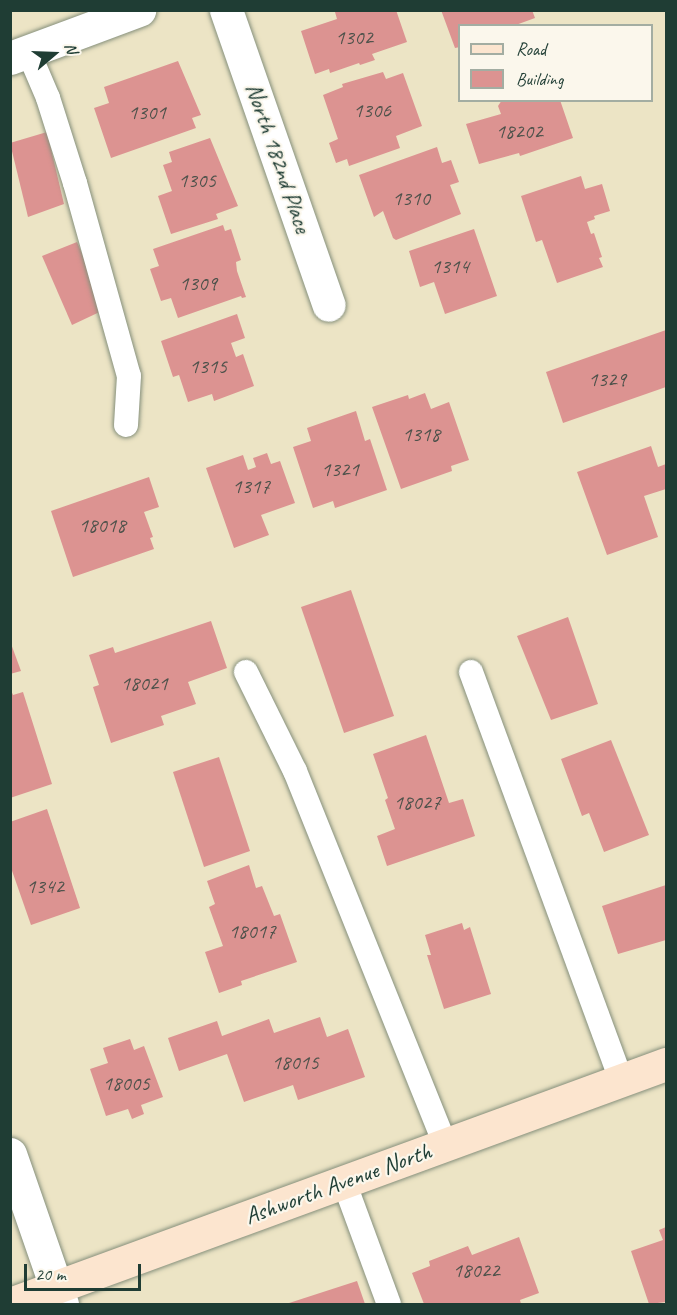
<!DOCTYPE html>
<style>
body{margin:0}
#map{position:relative;width:677px;height:1315px;overflow:hidden;background:#ece4c5;font-family:Caveat,sans-serif}
div>[style]{position:absolute}
[style*='--x']{left:calc(var(--x)*1px);top:calc(var(--y)*1px);width:calc(var(--w)*1px);rotate:calc(var(--a)*1deg)}
.building>*{inset:0;background:#dc9391}
.roads{filter:drop-shadow(0 0 2px #86907c) drop-shadow(0 0 2px #86907c)}
.lane>*{height:24px;margin:-12px;padding:0 12px;transform-origin:12px;border-radius:12px;background:#fff}
.street>*{height:33px;margin:-16.5px;padding:0 16.5px;transform-origin:16.5px;border-radius:16.5px;background:#fff}
.secondary>*{height:33px;margin:-16.5px;padding:0 16.5px;transform-origin:16.5px;border-radius:16.5px;background:#fce5cf}
span{translate:-50% -50%;white-space:nowrap;text-align:center;line-height:1.15;-webkit-text-stroke:4.5px #fbf7ec;paint-order:stroke}
.number-label{font-size:21px;color:#4e524b}
.number-label span{-webkit-text-stroke-width:0}
.street-label{font-size:24px;color:#1f3d34}
.frame{position:absolute;inset:0;border:12px solid #1f3d34;pointer-events:none}
.legend{position:absolute;left:458px;top:24px;width:195px;height:78px;box-sizing:border-box;background:#fbf7ec;border:2px solid #a3ada2;margin:0;padding:8px 10px;list-style:none;font-size:18px;color:#1f3d34}
.legend li{display:flex;align-items:center;gap:12px;height:30px}
.legend b{width:30px;border:2px solid #a3ada2}
.north{position:absolute;left:24px;top:24px;width:60px;height:60px;-webkit-text-stroke:4px #fbf7ec;paint-order:stroke;rotate:71deg;font-size:16px;font-weight:700;line-height:24px;text-align:center;color:#1f3d34}
.north::after{content:'';display:block;margin:auto;width:21px;height:27px;background:#1f3d34;clip-path:polygon(50% 0,100% 100%,50% 72%,0 100%)}
.scale{position:absolute;left:24px;top:1264px;width:117px;height:27px;box-sizing:border-box;border:3px solid #1f3d34;border-top:0;padding-left:8px;font-size:18px;line-height:21px;white-space:nowrap;color:#1f3d34;-webkit-text-stroke:4px #fbf7ec;paint-order:stroke}
</style>
<div id="map">
<div class="building">
<i style="clip-path:polygon(339px 10px,396px 10px,407px 42px,372px 54px,375px 60px,360px 65px,359px 63px,330px 73px,329px 69px,315px 74px,301px 31px,337px 19px,335px 12px)"></i>
<i style="clip-path:polygon(441px 10px,532px 10px,535px 18px,513px 26px,460px 26px,460px 47px,455px 48px)"></i>
<i style="clip-path:polygon(178px 61px,201px 115px,192px 118px,196px 128px,111px 158px,94px 108px,109px 103px,104px 87px)"></i>
<i style="clip-path:polygon(383px 72px,386px 79px,403px 73px,422px 126px,396px 136px,400px 148px,349px 166px,347px 159px,336px 163px,329px 143px,338px 139px,323px 95px,343px 87px,342px 84px)"></i>
<i style="clip-path:polygon(502px 100px,560px 100px,573px 138px,520px 156px,519px 153px,479px 164px,466px 124px,501px 114px,498px 106px)"></i>
<i style="clip-path:polygon(47px 132px,64px 204px,28px 217px,10px 143px)"></i>
<i style="clip-path:polygon(210px 138px,238px 206px,216px 214px,218px 219px,171px 234px,158px 196px,172px 191px,163px 165px,172px 162px,169px 152px)"></i>
<i style="clip-path:polygon(437px 147px,442px 163px,451px 160px,459px 182px,450px 185px,461px 214px,396px 240px,393px 238px,383px 211px,374px 217px,359px 175px)"></i>
<i style="clip-path:polygon(581px 176px,585px 189px,602px 184px,610px 211px,594px 216px,595px 219px,587px 222px,591px 234px,594px 233px,602px 257px,599px 258px,603px 267px,557px 283px,542px 240px,536px 242px,521px 196px)"></i>
<i style="clip-path:polygon(223px 225px,225px 231px,231px 229px,241px 260px,236px 262px,237px 271px,246px 297px,242px 298px,241px 296px,178px 318px,171px 298px,161px 301px,150px 269px,159px 266px,153px 249px)"></i>
<i style="clip-path:polygon(474px 229px,497px 296px,445px 314px,434px 282px,420px 287px,409px 251px)"></i>
<i style="clip-path:polygon(77px 242px,106px 309px,72px 325px,42px 256px)"></i>
<i style="clip-path:polygon(237px 314px,245px 338px,231px 343px,236px 357px,243px 354px,254px 386px,214px 401px,212px 394px,188px 402px,179px 375px,173px 377px,161px 341px)"></i>
<i style="clip-path:polygon(666px 330px,666px 387px,563px 423px,546px 372px)"></i>
<i style="clip-path:polygon(425px 393px,431px 409px,449px 402px,469px 460px,451px 466px,452px 471px,401px 489px,372px 407px,408px 395px,409px 399px)"></i>
<i style="clip-path:polygon(356px 411px,365px 441px,370px 439px,387px 490px,335px 508px,333px 501px,313px 508px,293px 447px,311px 441px,307px 428px)"></i>
<i style="clip-path:polygon(651px 446px,658px 467px,666px 464px,666px 489px,644px 496px,658px 537px,607px 555px,577px 472px)"></i>
<i style="clip-path:polygon(267px 453px,271px 464px,280px 461px,295px 503px,261px 515px,269px 535px,234px 548px,206px 468px,243px 455px,248px 470px,256px 467px,253px 458px)"></i>
<i style="clip-path:polygon(149px 477px,159px 507px,144px 512px,153px 537px,150px 538px,154px 549px,73px 577px,51px 511px)"></i>
<i style="clip-path:polygon(351px 590px,394px 716px,344px 733px,301px 607px)"></i>
<i style="clip-path:polygon(568px 617px,598px 704px,551px 720px,517px 636px)"></i>
<i style="clip-path:polygon(211px 621px,227px 668px,188px 682px,196px 704px,161px 716px,164px 725px,111px 743px,93px 687px,99px 685px,89px 655px,113px 647px,115px 653px)"></i>
<i style="clip-path:polygon(10px 641px,21px 671px,10px 674px)"></i>
<i style="clip-path:polygon(10px 688px,13px 695px,23px 692px,52px 784px,10px 798px)"></i>
<i style="clip-path:polygon(426px 735px,449px 803px,463px 799px,475px 836px,387px 866px,377px 836px,395px 829px,385px 800px,388px 798px,373px 754px)"></i>
<i style="clip-path:polygon(611px 740px,649px 835px,604px 852px,589px 813px,582px 816px,561px 759px)"></i>
<i style="clip-path:polygon(219px 757px,250px 851px,204px 867px,173px 772px)"></i>
<i style="clip-path:polygon(47px 809px,80px 908px,31px 925px,10px 865px,10px 822px)"></i>
<i style="clip-path:polygon(249px 865px,256px 888px,262px 886px,274px 916px,280px 914px,297px 962px,241px 981px,242px 985px,219px 993px,205px 952px,223px 946px,209px 907px,215px 904px,207px 881px)"></i>
<i style="clip-path:polygon(666px 885px,666px 940px,618px 954px,602px 906px)"></i>
<i style="clip-path:polygon(462px 923px,464px 930px,470px 927px,491px 994px,444px 1009px,427px 955px,431px 955px,425px 935px)"></i>
<i style="clip-path:polygon(320px 1017px,327px 1037px,348px 1029px,365px 1077px,298px 1100px,293px 1085px,244px 1102px,227px 1054px,179px 1071px,168px 1038px,217px 1021px,222px 1036px,269px 1019px,274px 1033px)"></i>
<i style="clip-path:polygon(130px 1039px,134px 1050px,144px 1046px,163px 1097px,141px 1105px,144px 1114px,132px 1119px,128px 1109px,106px 1116px,90px 1069px,108px 1063px,103px 1048px)"></i>
<i style="clip-path:polygon(666px 1227px,666px 1302px,649px 1304px,631px 1251px,663px 1240px,659px 1230px)"></i>
<i style="clip-path:polygon(519px 1237px,539px 1293px,520px 1300px,521px 1304px,424px 1304px,412px 1273px,430px 1266px,429px 1261px,468px 1246px,472px 1255px)"></i>
<i style="clip-path:polygon(357px 1281px,365px 1304px,286px 1304px)"></i>
</div>
<div class="roads">
<div class="lane">
<i style="--x:28;--y:51;--w:51;--a:66.9"></i>
<i style="--x:48;--y:98;--w:89;--a:72.4"></i>
<i style="--x:75;--y:183;--w:200;--a:74.4"></i>
<i style="--x:129;--y:376;--w:49;--a:93.5"></i>
<i style="--x:246;--y:672;--w:110;--a:63.7"></i>
<i style="--x:295;--y:771;--w:403;--a:68.1"></i>
<i style="--x:471;--y:672;--w:435;--a:69.8"></i>
<i style="--x:344;--y:1182;--w:130;--a:69.8"></i>
</div>
<div class="street">
<i style="--x:226;--y:10;--w:312;--a:70.8"></i>
<i style="--x:10;--y:58;--w:138;--a:-20.4"></i>
<i style="--x:10;--y:1154;--w:159;--a:70.9"></i>
</div>
<div class="secondary">
<i style="--x:10;--y:1304;--w:699;--a:-20.1"></i>
</div>
</div>
<div class="number-label">
<span style="left:354px;top:37px">1302</span>
<span style="left:372px;top:110px">1306</span>
<span style="left:147px;top:112px">1301</span>
<span style="left:519px;top:131px">18202</span>
<span style="left:197px;top:180px">1305</span>
<span style="left:411px;top:198px">1310</span>
<span style="left:450px;top:266px">1314</span>
<span style="left:198px;top:283px">1309</span>
<span style="left:208px;top:366px">1315</span>
<span style="left:607px;top:379px">1329</span>
<span style="left:421px;top:434px">1318</span>
<span style="left:340px;top:469px">1321</span>
<span style="left:251px;top:486px">1317</span>
<span style="left:102px;top:525px">18018</span>
<span style="left:144px;top:683px">18021</span>
<span style="left:417px;top:802px">18027</span>
<span style="left:45px;top:886px">1342</span>
<span style="left:252px;top:931px">18017</span>
<span style="left:295px;top:1062px">18015</span>
<span style="left:126px;top:1083px">18005</span>
<span style="left:476px;top:1270px">18022</span>
</div>
<div class="street-label">
<span style="left:278px;top:158px;rotate:71deg">North 182nd Place</span>
<span style="left:338px;top:1184px;rotate:-20deg">Ashworth Avenue North</span>
</div>
<div class="frame"></div>
<ul class="legend">
<li><b style="height:8px;background:#fce5cf"></b>Road</li>
<li><b style="height:16px;background:#dc9391"></b>Building</li>
</ul>
<div class="north">N</div>
<div class="scale">20 m</div>
</div>
